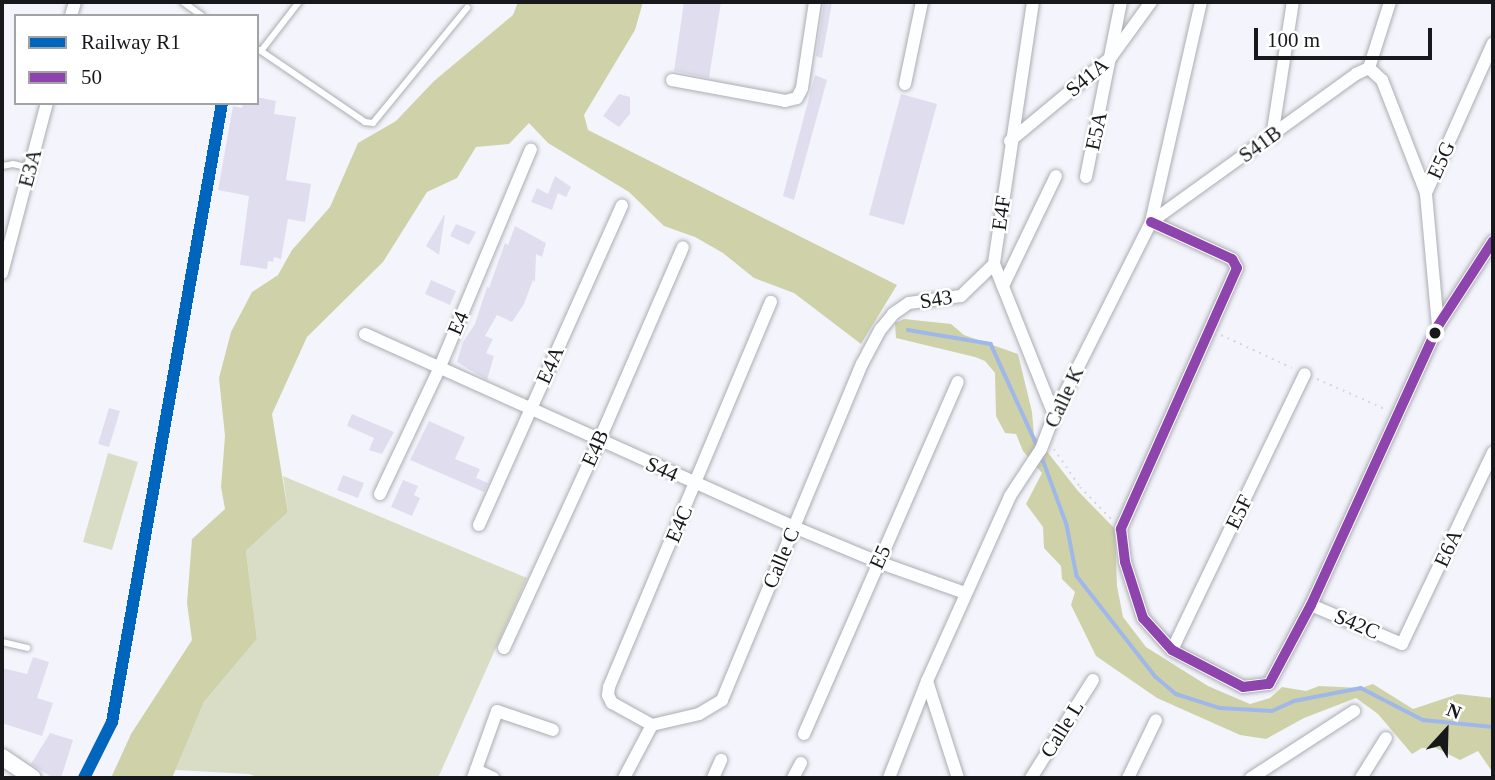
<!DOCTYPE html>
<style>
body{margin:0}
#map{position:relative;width:1495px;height:780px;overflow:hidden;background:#f4f5fc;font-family:"Times New Roman",serif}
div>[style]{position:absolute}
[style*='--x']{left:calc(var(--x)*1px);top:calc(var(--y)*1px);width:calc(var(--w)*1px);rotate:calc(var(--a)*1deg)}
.green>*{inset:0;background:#daddc5}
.forest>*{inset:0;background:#cfd2a8}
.stream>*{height:3.5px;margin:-1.75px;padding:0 1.75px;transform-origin:1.75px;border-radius:1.75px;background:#9fb8e9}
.building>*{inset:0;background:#e0ddef}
.path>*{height:2px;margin-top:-1px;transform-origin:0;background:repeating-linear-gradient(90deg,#d7d8da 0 2px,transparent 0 7px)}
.roads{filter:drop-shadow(0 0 2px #acacb2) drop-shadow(0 0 2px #acacb2)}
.service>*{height:6px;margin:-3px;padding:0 3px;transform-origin:3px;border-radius:3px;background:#fdfeff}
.minor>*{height:12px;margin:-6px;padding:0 6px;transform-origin:6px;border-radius:6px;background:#fdfeff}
.tertiary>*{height:16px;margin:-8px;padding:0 8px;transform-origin:8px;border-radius:8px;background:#fdfeff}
.bus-1>*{height:10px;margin:-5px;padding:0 5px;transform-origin:5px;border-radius:5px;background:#8e44ad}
.rail-1>*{height:12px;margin:-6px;padding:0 6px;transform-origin:6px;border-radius:6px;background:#0065bd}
.dots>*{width:19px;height:19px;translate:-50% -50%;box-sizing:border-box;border:4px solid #fff;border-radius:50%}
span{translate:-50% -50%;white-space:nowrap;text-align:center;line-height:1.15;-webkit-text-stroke:5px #fff;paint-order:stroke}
.street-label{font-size:21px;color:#17181c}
.frame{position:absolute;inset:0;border:4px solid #17181c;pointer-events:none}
.legend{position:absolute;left:14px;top:14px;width:245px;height:91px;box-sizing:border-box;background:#fff;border:2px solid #a2a3a4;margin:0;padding:9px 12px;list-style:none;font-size:21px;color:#17181c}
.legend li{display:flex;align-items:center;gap:14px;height:35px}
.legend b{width:35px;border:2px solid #a2a3a4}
.north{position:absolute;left:1411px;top:696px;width:70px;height:70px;-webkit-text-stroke:5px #fff;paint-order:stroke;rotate:22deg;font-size:19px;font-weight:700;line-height:28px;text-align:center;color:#17181c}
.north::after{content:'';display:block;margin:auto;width:24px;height:32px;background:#17181c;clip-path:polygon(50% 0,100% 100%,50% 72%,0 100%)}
.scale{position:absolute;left:1254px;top:28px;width:178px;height:32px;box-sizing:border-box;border:4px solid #17181c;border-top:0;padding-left:9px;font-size:21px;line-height:24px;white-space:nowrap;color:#17181c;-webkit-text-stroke:5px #fff;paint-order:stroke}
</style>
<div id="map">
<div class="green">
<i style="clip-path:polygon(108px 453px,138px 462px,112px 550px,83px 542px)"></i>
<i style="clip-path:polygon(283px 476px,527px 578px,438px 778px,260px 778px,249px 774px,175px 770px,204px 702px,257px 639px,246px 551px,288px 512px)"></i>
</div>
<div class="forest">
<i style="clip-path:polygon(518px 2px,643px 2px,635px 30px,584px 115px,588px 130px,897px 285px,861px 344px,794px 293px,754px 278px,723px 253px,695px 237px,664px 226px,629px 192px,548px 143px,529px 123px,509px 144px,476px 147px,457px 178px,427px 192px,383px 262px,307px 337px,272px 414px,288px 512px,246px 551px,257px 639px,204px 702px,172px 778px,111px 778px,131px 734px,192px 640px,187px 603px,192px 539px,225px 509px,221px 487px,225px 436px,219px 378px,231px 332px,252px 292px,278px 275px,292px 250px,330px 207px,358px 143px,396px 121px,434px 81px,513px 15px)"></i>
<i style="clip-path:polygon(904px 319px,951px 324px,964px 335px,1018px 354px,1032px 412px,1034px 435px,1078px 491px,1115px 529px,1117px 586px,1123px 617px,1146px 647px,1208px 686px,1250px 704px,1270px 698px,1282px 687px,1306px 691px,1319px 686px,1361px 688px,1373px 684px,1413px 709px,1458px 694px,1493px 698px,1493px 773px,1478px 751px,1460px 760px,1436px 748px,1422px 748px,1412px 754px,1378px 714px,1356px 698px,1304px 718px,1266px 739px,1240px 735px,1157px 698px,1096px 656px,1071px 605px,1075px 592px,1062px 579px,1061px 566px,1044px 548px,1043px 527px,1026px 504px,1042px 473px,1023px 451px,1016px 434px,1005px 433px,996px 416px,995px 373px,985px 361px,975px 357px,896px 338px,895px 323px)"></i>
</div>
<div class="stream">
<i style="--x:908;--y:330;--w:84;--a:9.6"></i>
<i style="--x:991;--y:344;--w:113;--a:65.5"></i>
<i style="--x:1041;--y:454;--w:76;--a:69.9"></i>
<i style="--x:1067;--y:525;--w:52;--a:78.9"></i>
<i style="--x:1077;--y:576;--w:128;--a:52"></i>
<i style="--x:1156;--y:677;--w:26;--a:40"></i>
<i style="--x:1176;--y:694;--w:46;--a:17.7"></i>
<i style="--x:1220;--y:708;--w:52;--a:3.3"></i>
<i style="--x:1272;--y:711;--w:24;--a:-24"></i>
<i style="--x:1294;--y:701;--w:68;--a:-11"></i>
<i style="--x:1361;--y:688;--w:70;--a:27.3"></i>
<i style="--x:1423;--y:720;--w:70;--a:5.7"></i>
</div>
<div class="building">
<i style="clip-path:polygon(684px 2px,721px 2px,709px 78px,674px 71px)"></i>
<i style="clip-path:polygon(824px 2px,832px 2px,822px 58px,816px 56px)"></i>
<i style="clip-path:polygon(815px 75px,827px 80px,794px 200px,783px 196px)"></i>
<i style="clip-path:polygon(619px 94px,630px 97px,630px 114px,619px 127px,603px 116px)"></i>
<i style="clip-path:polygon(901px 94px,937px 104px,904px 225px,869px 215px)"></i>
<i style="clip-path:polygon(257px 97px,276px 101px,274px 114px,296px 117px,286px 180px,311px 184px,305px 222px,288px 219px,281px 259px,274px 257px,273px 262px,268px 261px,267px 269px,240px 265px,249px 196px,218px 190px,233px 106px,242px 108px,243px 103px,257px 103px)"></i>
<i style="clip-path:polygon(555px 176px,571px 187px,566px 197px,558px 193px,552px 210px,531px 202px,537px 188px,548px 194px)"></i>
<i style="clip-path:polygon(444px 215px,445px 215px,439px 255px,426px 246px)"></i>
<i style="clip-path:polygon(456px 224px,476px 232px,469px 245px,450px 236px)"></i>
<i style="clip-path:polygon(515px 226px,546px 243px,542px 257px,536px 254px,535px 282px,533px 280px,524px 304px,512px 322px,497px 315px,485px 336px,493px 339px,486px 353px,494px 356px,487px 380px,457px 362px,463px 342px,475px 324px,487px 287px,489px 288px,505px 243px,508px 245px)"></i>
<i style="clip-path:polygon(431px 280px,456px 291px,450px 305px,425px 294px)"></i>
<i style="clip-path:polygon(109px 408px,120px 411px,109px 447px,98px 444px)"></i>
<i style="clip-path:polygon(352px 414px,394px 432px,382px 454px,369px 450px,374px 438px,347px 426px)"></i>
<i style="clip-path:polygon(429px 421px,465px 437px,455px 459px,480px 469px,476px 478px,488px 483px,484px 492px,410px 460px)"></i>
<i style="clip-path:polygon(343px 475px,364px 483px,358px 498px,337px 490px)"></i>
<i style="clip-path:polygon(403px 480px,418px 486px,414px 495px,420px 498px,412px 516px,391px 507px)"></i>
<i style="clip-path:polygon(33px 657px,49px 662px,37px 698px,53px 703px,42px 736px,2px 723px,2px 668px,27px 674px)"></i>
<i style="clip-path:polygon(50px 733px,73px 740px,61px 778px,53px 778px,31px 764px)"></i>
</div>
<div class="path">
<i style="--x:1221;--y:335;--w:78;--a:24.9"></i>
<i style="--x:1317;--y:379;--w:74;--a:23.8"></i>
<i style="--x:1054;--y:449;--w:46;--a:55.6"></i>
<i style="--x:1080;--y:487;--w:46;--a:45.9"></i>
</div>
<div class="roads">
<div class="service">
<i style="--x:183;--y:2;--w:24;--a:36"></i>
<i style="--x:257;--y:49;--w:4;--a:27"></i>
<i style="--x:261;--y:51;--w:62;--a:-52.2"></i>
<i style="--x:261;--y:51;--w:126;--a:34.3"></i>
<i style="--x:365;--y:122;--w:8;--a:7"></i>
<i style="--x:373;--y:123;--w:149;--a:-50.7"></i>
<i style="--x:2;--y:166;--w:11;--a:-10"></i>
<i style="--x:13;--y:164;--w:17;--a:13"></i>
<i style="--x:2;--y:642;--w:26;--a:13"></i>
</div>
<div class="minor">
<i style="--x:1033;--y:2;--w:265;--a:98.5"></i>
<i style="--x:994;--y:264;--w:162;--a:68.3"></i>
<i style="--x:71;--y:16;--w:15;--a:-74"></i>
<i style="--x:1369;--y:68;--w:18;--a:43"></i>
<i style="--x:1382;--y:80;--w:121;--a:68.7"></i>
<i style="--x:1369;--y:68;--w:69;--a:-72.3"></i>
<i style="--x:672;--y:80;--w:115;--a:10.5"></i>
<i style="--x:785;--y:101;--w:12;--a:-14"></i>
<i style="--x:797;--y:98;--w:11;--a:-63"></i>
<i style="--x:802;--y:88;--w:87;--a:-81.4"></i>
<i style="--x:905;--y:84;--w:84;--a:-78.3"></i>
<i style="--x:1272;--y:137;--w:137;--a:-81.2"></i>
<i style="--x:1010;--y:141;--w:131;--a:-39.7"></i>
<i style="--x:1111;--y:57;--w:68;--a:-54"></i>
<i style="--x:1086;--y:177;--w:178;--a:-78.7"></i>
<i style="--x:1151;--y:222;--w:89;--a:24.6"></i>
<i style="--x:1232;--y:259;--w:10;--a:61"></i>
<i style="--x:1237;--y:268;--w:286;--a:114"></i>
<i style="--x:1121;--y:529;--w:33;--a:83"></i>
<i style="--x:1125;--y:562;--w:59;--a:72.2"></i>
<i style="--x:1143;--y:618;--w:43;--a:47.8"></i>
<i style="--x:1172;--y:650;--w:80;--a:27.5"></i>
<i style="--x:1243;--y:687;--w:26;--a:-7"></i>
<i style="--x:1269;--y:684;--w:89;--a:-62"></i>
<i style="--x:1311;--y:605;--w:307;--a:-65.5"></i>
<i style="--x:1438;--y:326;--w:101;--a:-57.1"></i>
<i style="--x:1151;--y:222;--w:253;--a:-35.8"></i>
<i style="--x:1356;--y:74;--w:14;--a:-25"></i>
<i style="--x:2;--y:273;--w:176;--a:-75.2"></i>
<i style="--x:1003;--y:286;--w:122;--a:-64.3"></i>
<i style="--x:1438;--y:326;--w:134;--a:-95.2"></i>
<i style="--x:1426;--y:193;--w:164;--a:-65.9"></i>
<i style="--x:365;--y:334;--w:470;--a:24.2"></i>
<i style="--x:794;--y:527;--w:91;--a:22.6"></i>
<i style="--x:878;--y:562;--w:92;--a:19.6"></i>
<i style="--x:380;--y:494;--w:138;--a:-64.7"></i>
<i style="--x:439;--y:369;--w:238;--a:-67.3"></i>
<i style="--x:479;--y:525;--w:350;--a:-65.9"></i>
<i style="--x:1311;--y:605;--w:99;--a:23.2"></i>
<i style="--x:1402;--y:644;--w:212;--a:-64.6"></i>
<i style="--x:504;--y:648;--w:228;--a:-65.3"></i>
<i style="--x:599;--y:441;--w:211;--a:-66.6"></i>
<i style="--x:1172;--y:650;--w:306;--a:-64.3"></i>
<i style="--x:927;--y:681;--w:102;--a:72.3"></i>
<i style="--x:652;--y:725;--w:46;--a:-151.2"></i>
<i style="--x:612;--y:703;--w:9;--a:-117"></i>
<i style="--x:608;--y:695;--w:8;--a:-83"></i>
<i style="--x:609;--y:687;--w:418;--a:-67.2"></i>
<i style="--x:804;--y:734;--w:384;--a:-66.4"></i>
<i style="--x:476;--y:770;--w:19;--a:25"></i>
<i style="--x:473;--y:778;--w:71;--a:-70.3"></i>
<i style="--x:497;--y:711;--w:59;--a:18.7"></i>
<i style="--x:624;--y:778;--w:60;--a:-62.2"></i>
<i style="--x:652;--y:725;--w:48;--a:-13.2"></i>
<i style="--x:699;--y:714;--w:27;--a:-31"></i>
<i style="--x:722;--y:700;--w:364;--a:-67.4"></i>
<i style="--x:862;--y:364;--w:40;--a:-62"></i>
<i style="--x:881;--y:329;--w:19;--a:-51"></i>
<i style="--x:893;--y:314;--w:19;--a:-35"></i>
<i style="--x:909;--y:303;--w:52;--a:-7.7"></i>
<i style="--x:961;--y:296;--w:46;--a:-44.1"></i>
<i style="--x:713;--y:778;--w:20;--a:-66"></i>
<i style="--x:793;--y:778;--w:17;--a:-62"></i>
<i style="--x:889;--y:778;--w:104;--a:-68.6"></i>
<i style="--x:927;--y:681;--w:203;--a:-65.8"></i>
<i style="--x:1010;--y:496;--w:56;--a:-56.6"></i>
<i style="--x:1041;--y:449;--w:36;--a:-69"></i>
<i style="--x:1054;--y:415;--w:216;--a:-63.3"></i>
<i style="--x:1151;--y:222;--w:226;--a:-77.2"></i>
<i style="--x:1031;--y:778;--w:116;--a:-57.7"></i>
<i style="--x:1128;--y:778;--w:64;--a:-64.2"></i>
<i style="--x:1251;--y:778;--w:123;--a:-33"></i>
<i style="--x:1361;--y:778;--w:47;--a:-58"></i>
</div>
<div class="tertiary">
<i style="--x:2;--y:757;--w:37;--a:34"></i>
</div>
</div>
<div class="bus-1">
<i style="--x:1151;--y:222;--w:89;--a:24.6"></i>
<i style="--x:1232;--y:259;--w:10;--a:61"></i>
<i style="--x:1237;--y:268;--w:286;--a:114"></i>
<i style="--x:1121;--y:529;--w:33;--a:83"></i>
<i style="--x:1125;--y:562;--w:59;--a:72.2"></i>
<i style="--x:1143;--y:618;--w:43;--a:47.8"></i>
<i style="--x:1172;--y:650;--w:80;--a:27.5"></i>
<i style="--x:1243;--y:687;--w:26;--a:-7"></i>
<i style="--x:1269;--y:684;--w:89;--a:-62"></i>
<i style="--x:1311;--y:605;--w:307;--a:-65.5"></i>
<i style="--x:1438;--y:326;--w:101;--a:-57.1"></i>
</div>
<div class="rail-1">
<i style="--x:84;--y:778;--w:63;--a:-63.4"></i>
<i style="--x:112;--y:722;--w:629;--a:-79.92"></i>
</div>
<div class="dots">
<i style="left:1435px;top:333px;background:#17181c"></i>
</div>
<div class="street-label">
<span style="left:1087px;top:77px;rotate:-40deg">S41A</span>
<span style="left:1096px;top:131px;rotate:-78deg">E5A</span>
<span style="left:1260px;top:144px;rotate:-36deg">S41B</span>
<span style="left:1441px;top:160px;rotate:-66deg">E5G</span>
<span style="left:30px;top:168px;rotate:-75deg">E3A</span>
<span style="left:1001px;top:213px;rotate:-82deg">E4F</span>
<span style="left:936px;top:299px;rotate:-9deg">S43</span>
<span style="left:458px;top:323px;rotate:-67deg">E4</span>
<span style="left:550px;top:365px;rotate:-66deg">E4A</span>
<span style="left:1064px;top:397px;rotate:-65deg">Calle K</span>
<span style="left:595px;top:448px;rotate:-66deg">E4B</span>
<span style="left:662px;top:469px;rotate:24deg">S44</span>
<span style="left:1239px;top:512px;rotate:-64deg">E5F</span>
<span style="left:679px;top:524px;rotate:-67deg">E4C</span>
<span style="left:1448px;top:548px;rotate:-65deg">E6A</span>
<span style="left:880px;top:557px;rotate:-66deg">E5</span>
<span style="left:781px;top:558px;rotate:-67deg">Calle C</span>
<span style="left:1357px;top:624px;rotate:23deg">S42C</span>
<span style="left:1062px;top:729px;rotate:-58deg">Calle L</span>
</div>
<div class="frame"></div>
<ul class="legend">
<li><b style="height:9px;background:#0065bd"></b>Railway R1</li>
<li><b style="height:9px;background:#8e44ad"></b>50</li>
</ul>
<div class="north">N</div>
<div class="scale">100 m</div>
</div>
